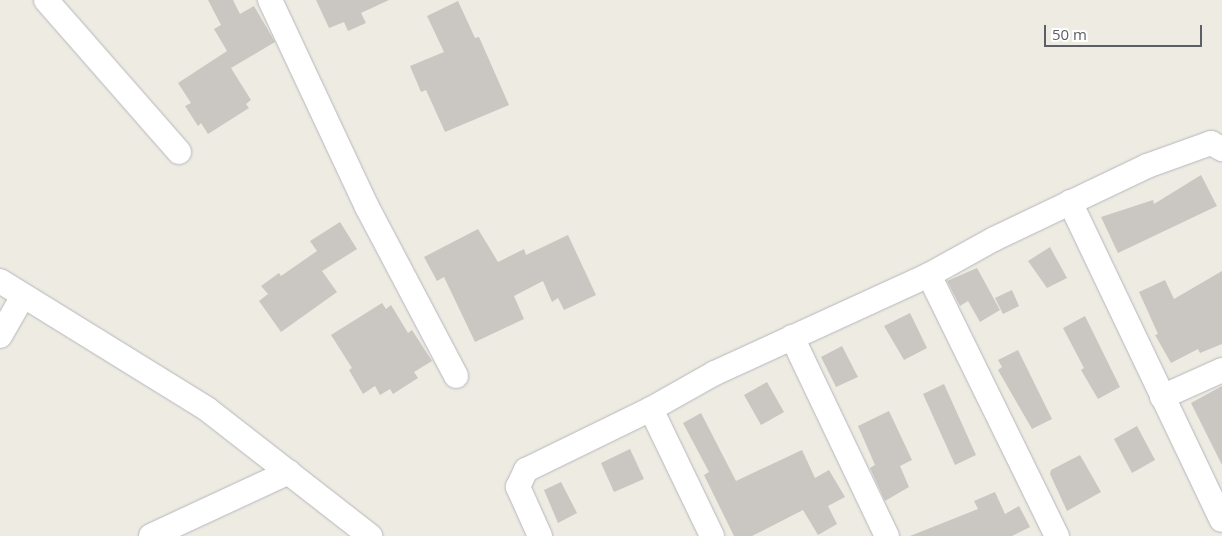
<!DOCTYPE html>
<style>
body{margin:0}
#map{position:relative;width:1222px;height:536px;overflow:hidden;background:#eeebe3;font-family:"Open Sans",sans-serif}
div>[style]{position:absolute}
[style*='--x']{left:calc(var(--x)*1px);top:calc(var(--y)*1px);width:calc(var(--w)*1px);rotate:calc(var(--a)*1deg)}
.building>*{inset:0;background:#cac6c1}
.roads{filter:drop-shadow(0 0 1px #b4b7bb) drop-shadow(0 0 1px #b4b7bb)}
.minor>*{height:24px;margin:-12px;padding:0 12px;transform-origin:12px;border-radius:12px;background:#fff}
span{translate:-50% -50%;white-space:nowrap;text-align:center;line-height:1.15;-webkit-text-stroke:4px #fff;paint-order:stroke}
.scale{position:absolute;left:1044px;top:25px;width:158px;height:22px;box-sizing:border-box;border:2px solid #5c6064;border-top:0;padding-left:6px;font-size:15px;line-height:18px;white-space:nowrap;color:#5c6064;-webkit-text-stroke:4px #fff;paint-order:stroke}
</style>
<div id="map">
<div class="building">
<i style="clip-path:polygon(208px 0,233px 0,240px 14px,254px 6px,275px 42px,231px 68px,251px 100px,246px 104px,249px 108px,208px 134px,201px 123px,198px 126px,185px 106px,191px 103px,178px 83px,227px 51px,214px 29px,221px 25px)"></i>
<i style="clip-path:polygon(316px 0,389px 0,361px 13px,366px 23px,348px 31px,344px 22px,329px 28px)"></i>
<i style="clip-path:polygon(458px 1px,475px 38px,479px 37px,509px 105px,445px 132px,426px 90px,421px 92px,410px 66px,444px 52px,427px 16px)"></i>
<i style="clip-path:polygon(1201px 175px,1217px 206px,1118px 253px,1101px 217px,1153px 200px,1154px 204px)"></i>
<i style="clip-path:polygon(340px 222px,357px 249px,322px 271px,337px 292px,281px 332px,259px 301px,268px 294px,261px 286px,279px 273px,281px 276px,317px 251px,310px 241px)"></i>
<i style="clip-path:polygon(478px 229px,498px 262px,524px 249px,526px 255px,568px 235px,596px 295px,564px 310px,558px 298px,552px 302px,543px 281px,514px 296px,524px 319px,475px 342px,444px 277px,437px 281px,424px 257px)"></i>
<i style="clip-path:polygon(1050px 247px,1067px 278px,1047px 288px,1028px 261px)"></i>
<i style="clip-path:polygon(977px 268px,1000px 310px,980px 322px,968px 301px,960px 306px,947px 281px)"></i>
<i style="clip-path:polygon(1222px 271px,1222px 344px,1200px 353px,1198px 349px,1171px 363px,1155px 335px,1158px 334px,1139px 292px,1165px 280px,1174px 299px)"></i>
<i style="clip-path:polygon(1012px 290px,1019px 306px,1003px 314px,995px 298px)"></i>
<i style="clip-path:polygon(382px 303px,386px 309px,391px 305px,408px 333px,412px 330px,432px 361px,414px 372px,418px 378px,393px 394px,390px 389px,380px 395px,375px 386px,363px 394px,349px 370px,352px 368px,331px 335px)"></i>
<i style="clip-path:polygon(910px 313px,927px 348px,904px 360px,884px 326px)"></i>
<i style="clip-path:polygon(1085px 316px,1120px 387px,1098px 399px,1081px 370px,1084px 368px,1063px 328px)"></i>
<i style="clip-path:polygon(842px 346px,858px 377px,836px 387px,821px 357px)"></i>
<i style="clip-path:polygon(1018px 350px,1052px 419px,1032px 429px,998px 370px,1002px 367px,998px 360px)"></i>
<i style="clip-path:polygon(767px 382px,784px 412px,761px 425px,744px 395px)"></i>
<i style="clip-path:polygon(944px 384px,976px 455px,955px 465px,923px 394px)"></i>
<i style="clip-path:polygon(1222px 386px,1222px 465px,1191px 403px)"></i>
<i style="clip-path:polygon(889px 411px,912px 460px,900px 466px,909px 487px,885px 501px,870px 468px,875px 465px,858px 426px)"></i>
<i style="clip-path:polygon(701px 413px,736px 481px,802px 450px,815px 478px,829px 470px,845px 497px,828px 506px,837px 524px,818px 535px,803px 510px,752px 536px,734px 536px,704px 475px,709px 472px,683px 423px)"></i>
<i style="clip-path:polygon(1137px 426px,1155px 460px,1132px 473px,1114px 439px)"></i>
<i style="clip-path:polygon(630px 449px,644px 479px,614px 492px,601px 463px)"></i>
<i style="clip-path:polygon(1080px 455px,1101px 492px,1067px 511px,1050px 474px,1051px 470px)"></i>
<i style="clip-path:polygon(561px 482px,577px 513px,558px 523px,544px 490px)"></i>
<i style="clip-path:polygon(995px 492px,1005px 514px,1019px 506px,1030px 527px,1012px 536px,910px 536px,978px 509px,974px 501px)"></i>
</div>
<div class="roads">
<div class="minor">
<i style="--x:46;--y:0;--w:202;--a:48.8"></i>
<i style="--x:270;--y:0;--w:229;--a:64.9"></i>
<i style="--x:367;--y:207;--w:191;--a:62.2"></i>
<i style="--x:1070;--y:202;--w:352;--a:64.5"></i>
<i style="--x:929;--y:275;--w:291;--a:63.9"></i>
<i style="--x:0;--y:281;--w:243;--a:31.7"></i>
<i style="--x:207;--y:409;--w:207;--a:37.9"></i>
<i style="--x:0;--y:336;--w:46;--a:-60.1"></i>
<i style="--x:792;--y:337;--w:221;--a:64.5"></i>
<i style="--x:1162;--y:397;--w:66;--a:-24.2"></i>
<i style="--x:651;--y:409;--w:141;--a:64.3"></i>
<i style="--x:151;--y:536;--w:152;--a:-24.9"></i>
<i style="--x:540;--y:536;--w:54;--a:-114.2"></i>
<i style="--x:518;--y:487;--w:19;--a:-65"></i>
<i style="--x:526;--y:470;--w:139;--a:-26"></i>
<i style="--x:651;--y:409;--w:73;--a:-29.4"></i>
<i style="--x:715;--y:373;--w:235;--a:-24.6"></i>
<i style="--x:929;--y:275;--w:74;--a:-29"></i>
<i style="--x:994;--y:239;--w:170;--a:-25.5"></i>
<i style="--x:1147;--y:166;--w:68;--a:-19.8"></i>
<i style="--x:1211;--y:143;--w:13;--a:29"></i>
</div>
</div>
<div class="scale">50 m</div>
</div>
